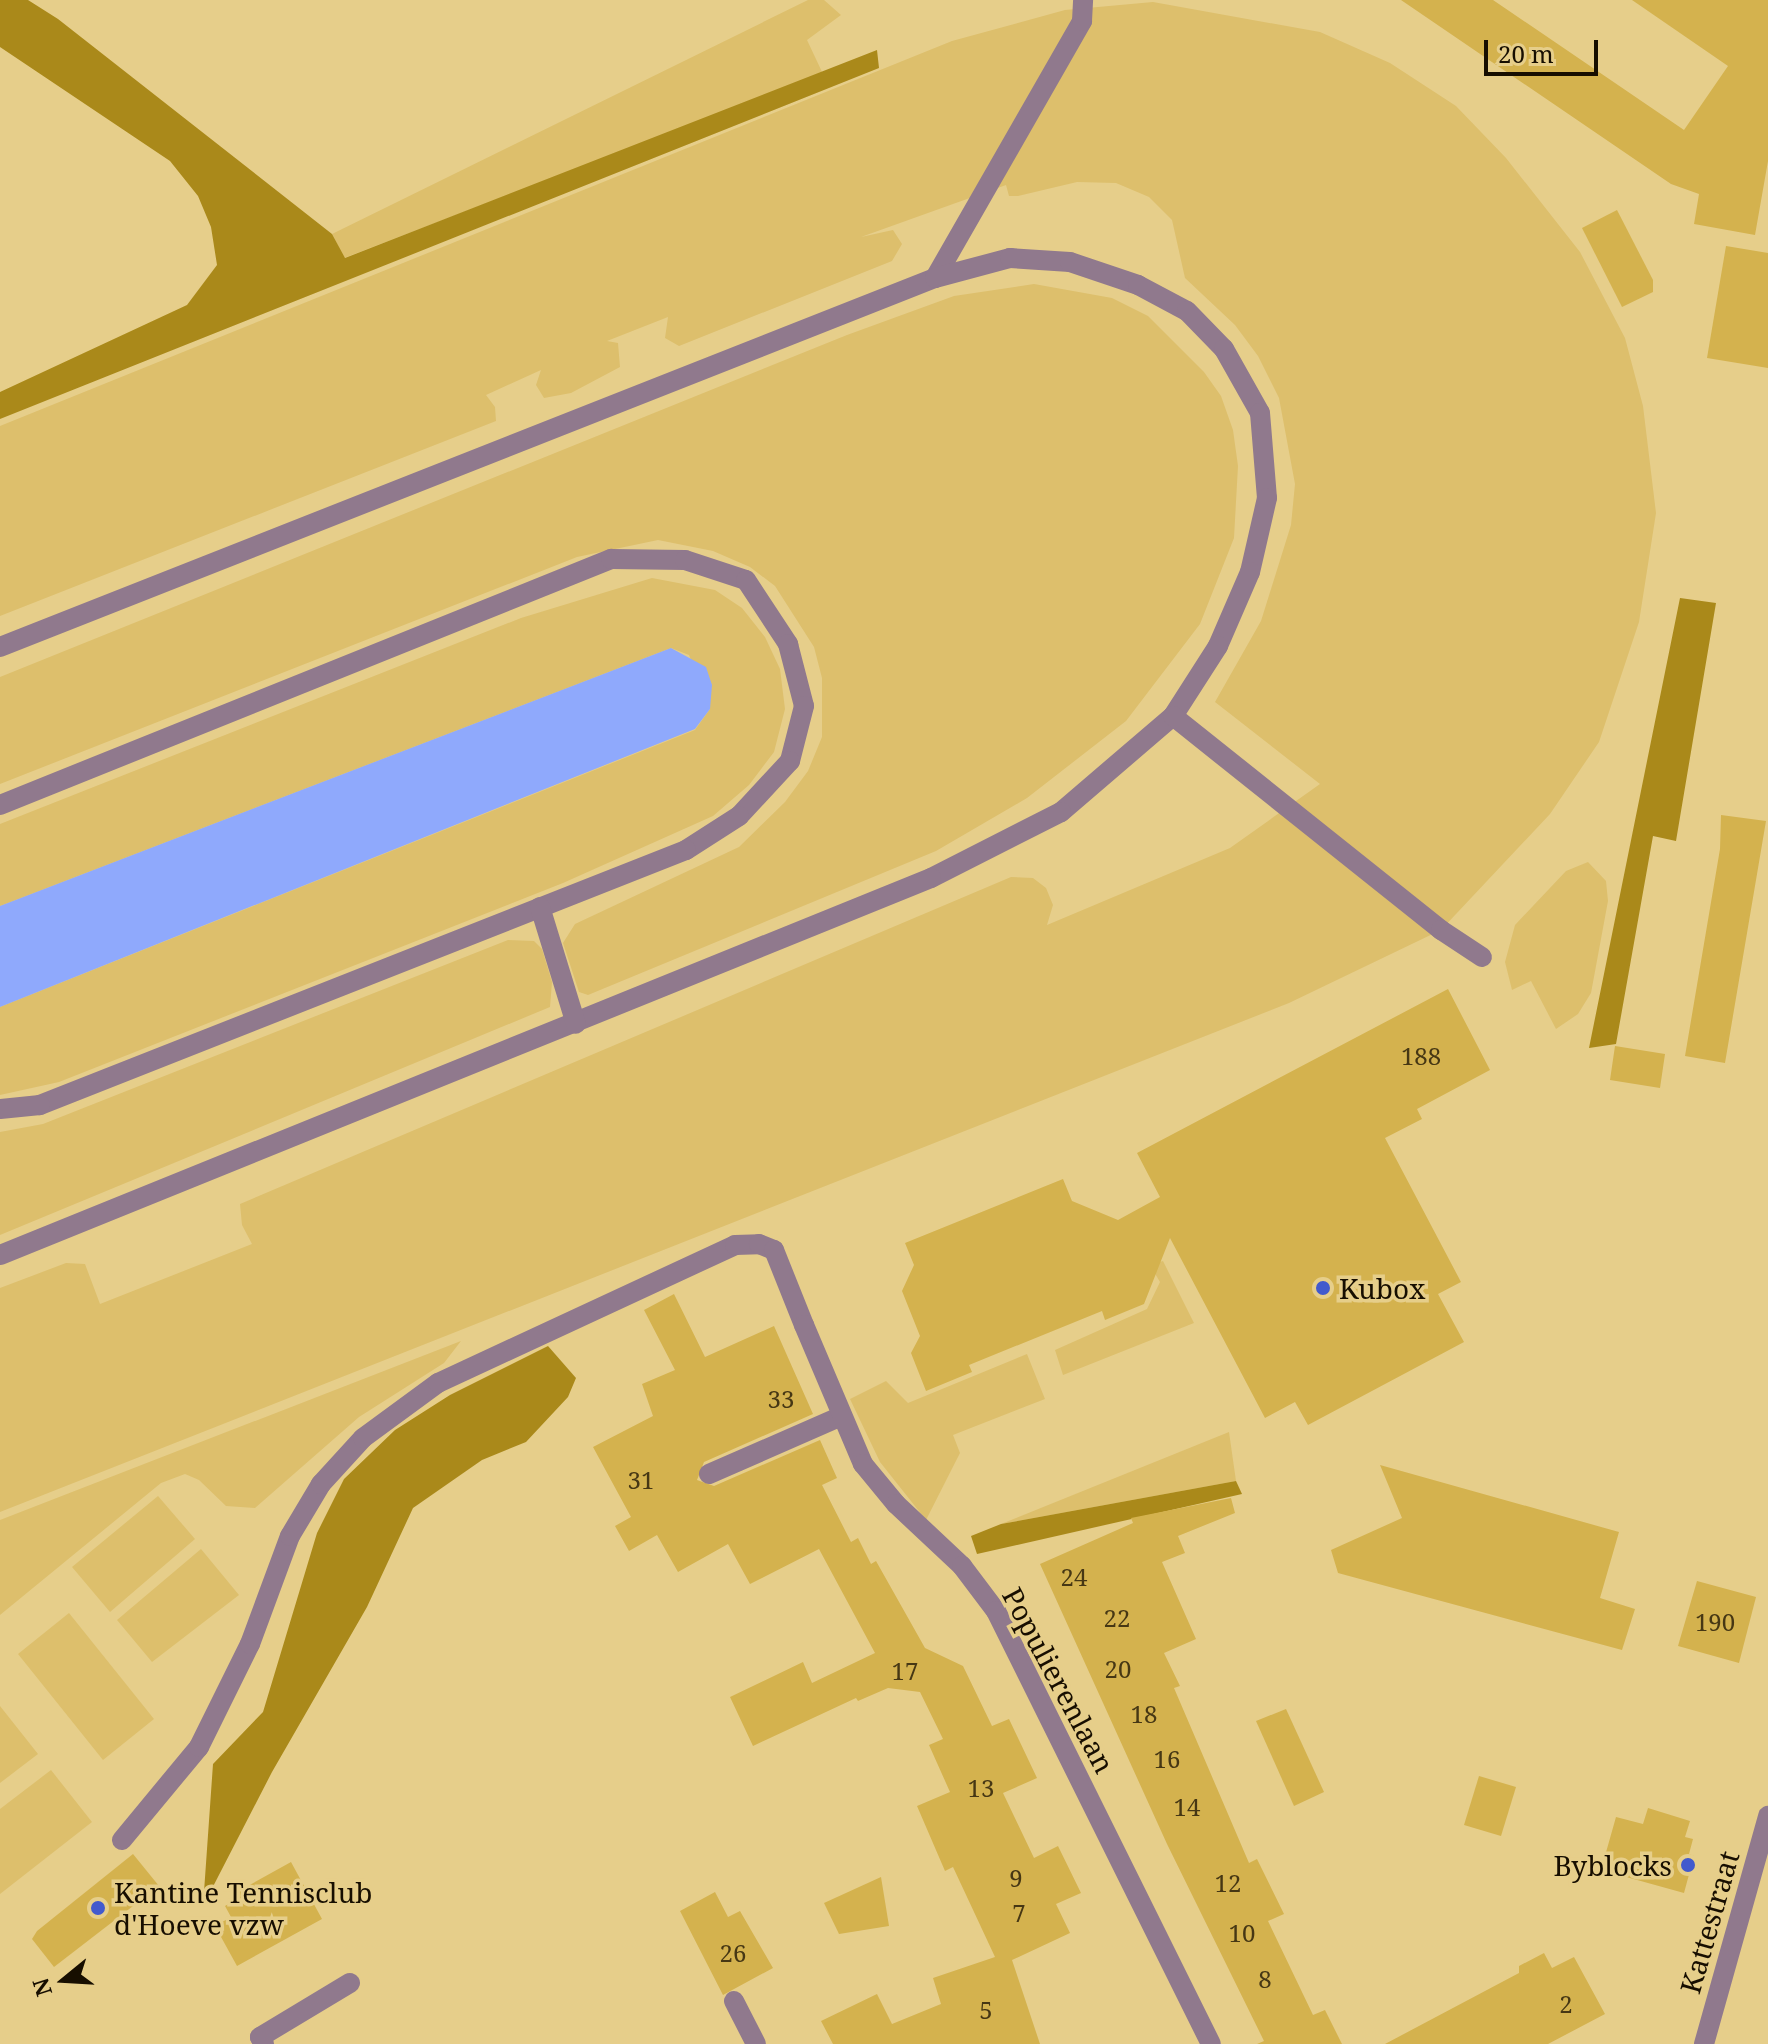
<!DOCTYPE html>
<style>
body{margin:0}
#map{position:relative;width:1768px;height:2044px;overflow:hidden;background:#e6ce8a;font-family:"Noto Serif",serif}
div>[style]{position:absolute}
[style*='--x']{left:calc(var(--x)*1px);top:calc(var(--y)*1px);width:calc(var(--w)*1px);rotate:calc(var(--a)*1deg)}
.green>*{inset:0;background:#ddbf6c}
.forest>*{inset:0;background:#aa891a}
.water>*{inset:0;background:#8fa9fc}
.building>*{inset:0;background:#d4b24e}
.service>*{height:20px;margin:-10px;padding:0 10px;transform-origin:10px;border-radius:10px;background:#90798d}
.minor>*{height:20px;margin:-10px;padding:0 10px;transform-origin:10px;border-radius:10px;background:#90798d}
.dots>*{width:22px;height:22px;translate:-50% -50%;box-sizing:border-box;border:4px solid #e6ce8a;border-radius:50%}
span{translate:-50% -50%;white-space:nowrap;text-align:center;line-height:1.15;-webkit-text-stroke:7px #e6ce8a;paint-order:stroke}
.number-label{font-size:24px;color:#463714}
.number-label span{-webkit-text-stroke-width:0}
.poi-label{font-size:28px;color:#170e00}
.left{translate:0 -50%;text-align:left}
.right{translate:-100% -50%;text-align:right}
.street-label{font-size:28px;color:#170e00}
.north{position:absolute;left:24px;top:1940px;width:80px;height:80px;-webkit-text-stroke:6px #e6ce8a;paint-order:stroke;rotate:252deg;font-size:22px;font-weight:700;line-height:32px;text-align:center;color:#170e00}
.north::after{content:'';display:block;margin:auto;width:28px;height:36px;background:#170e00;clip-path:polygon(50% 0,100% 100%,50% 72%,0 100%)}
.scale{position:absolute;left:1484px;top:40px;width:114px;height:36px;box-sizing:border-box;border:4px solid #170e00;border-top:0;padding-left:10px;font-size:24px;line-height:28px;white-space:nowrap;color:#170e00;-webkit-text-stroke:6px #e6ce8a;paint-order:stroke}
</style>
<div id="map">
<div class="green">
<i style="clip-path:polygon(808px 0,824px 0,841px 15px,807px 40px,823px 74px,344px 258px,332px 234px)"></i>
<i style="clip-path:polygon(1153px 2px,1320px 32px,1390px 63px,1456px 106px,1506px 158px,1580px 252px,1625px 338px,1643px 406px,1656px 513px,1639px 622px,1599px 742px,1550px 814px,1441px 930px,1289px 1003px,0 1512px,0 1288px,66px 1263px,85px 1264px,100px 1304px,252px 1244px,242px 1225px,240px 1204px,1011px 877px,1033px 878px,1046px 888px,1053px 905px,1047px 925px,1230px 848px,1320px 784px,1215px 702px,1261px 621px,1291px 525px,1295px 484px,1279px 398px,1258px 356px,1235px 325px,1185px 278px,1172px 220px,1149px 197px,1116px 183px,1077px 182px,1018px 196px,1009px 196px,1006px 185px,861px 237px,893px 230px,902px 244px,892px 261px,679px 346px,665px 338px,668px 317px,607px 341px,618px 343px,620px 367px,571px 393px,544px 398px,536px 385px,541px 370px,486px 395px,495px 407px,496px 421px,0 616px,0 426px,952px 41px,1065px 10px)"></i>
<i style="clip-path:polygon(1034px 284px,1112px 298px,1148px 316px,1204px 372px,1221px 396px,1233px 430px,1238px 466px,1234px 538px,1200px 624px,1126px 721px,1027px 798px,936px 851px,588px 995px,579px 992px,563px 943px,575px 924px,739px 847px,785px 802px,808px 771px,822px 737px,822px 678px,814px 647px,775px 586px,750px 567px,713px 551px,658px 540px,577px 557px,0 784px,0 677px,847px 335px,954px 296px)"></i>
<i style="clip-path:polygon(652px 578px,715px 590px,742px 608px,765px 637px,780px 669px,785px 709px,774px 752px,749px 785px,713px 816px,563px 883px,59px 1082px,0 1095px,0 1007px,695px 730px,710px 709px,689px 655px,671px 648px,0 906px,0 824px,521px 618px)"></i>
<i style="clip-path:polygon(1588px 862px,1606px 881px,1608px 901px,1591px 993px,1578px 1014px,1556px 1029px,1531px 981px,1512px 990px,1505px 962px,1515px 925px,1566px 871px)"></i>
<i style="clip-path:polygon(508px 940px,534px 941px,542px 949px,552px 982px,550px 1007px,0 1235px,0 1132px,43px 1124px)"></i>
<i style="clip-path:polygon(1163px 1261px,1194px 1323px,1063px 1375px,1055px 1350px,1147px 1309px,1160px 1282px,1150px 1265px)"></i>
<i style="clip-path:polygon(461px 1341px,444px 1363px,359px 1417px,255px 1508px,226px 1506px,199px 1480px,185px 1474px,161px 1483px,0 1615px,0 1520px)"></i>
<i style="clip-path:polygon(1027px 1354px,1045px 1399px,953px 1435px,960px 1453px,926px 1520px,880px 1462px,850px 1399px,886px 1381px,908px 1403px)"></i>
<i style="clip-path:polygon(1229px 1432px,1236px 1481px,1001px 1524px)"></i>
<i style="clip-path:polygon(158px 1496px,195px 1539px,110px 1612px,72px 1567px)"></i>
<i style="clip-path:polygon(201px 1549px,239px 1595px,152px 1662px,117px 1620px)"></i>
<i style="clip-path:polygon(69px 1613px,154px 1719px,103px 1760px,18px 1654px)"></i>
<i style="clip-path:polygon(0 1706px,38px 1754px,0 1783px)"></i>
<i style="clip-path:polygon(51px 1770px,92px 1822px,0 1894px,0 1809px)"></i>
</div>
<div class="forest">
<i style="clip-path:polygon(0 0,28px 0,58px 19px,332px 234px,345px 258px,877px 50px,879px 68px,0 419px,0 392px,187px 305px,217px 265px,211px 227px,198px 196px,170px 161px,0 47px)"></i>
<i style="clip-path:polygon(1680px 598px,1716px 603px,1676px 841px,1653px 836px,1616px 1044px,1589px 1048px)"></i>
<i style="clip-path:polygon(548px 1346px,576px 1378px,568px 1397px,526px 1442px,482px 1460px,413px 1508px,367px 1607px,272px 1772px,203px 1906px,213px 1764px,263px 1712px,317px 1533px,344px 1479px,395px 1430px,450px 1395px)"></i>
<i style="clip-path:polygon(1236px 1481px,1242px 1494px,977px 1554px,971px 1536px,1001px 1524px)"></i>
</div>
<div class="water">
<i style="clip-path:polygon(671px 648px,706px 667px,712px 685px,710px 709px,695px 729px,0 1007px,0 906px)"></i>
</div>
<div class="building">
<i style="clip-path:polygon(1401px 0,1493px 0,1684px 130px,1728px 66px,1632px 0,1768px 0,1768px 161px,1755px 235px,1694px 224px,1699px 194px,1671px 184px)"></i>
<i style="clip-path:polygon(1617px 210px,1653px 280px,1653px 292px,1622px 307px,1582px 228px)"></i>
<i style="clip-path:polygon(1726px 246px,1768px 253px,1768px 368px,1707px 358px)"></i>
<i style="clip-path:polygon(1721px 815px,1766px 821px,1725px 1063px,1685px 1056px,1720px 849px)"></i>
<i style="clip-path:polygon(1448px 989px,1490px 1070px,1417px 1109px,1422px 1119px,1385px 1138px,1461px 1282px,1438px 1294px,1464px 1342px,1308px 1425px,1295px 1402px,1265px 1418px,1170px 1238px,1144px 1304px,1105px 1320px,1102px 1311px,969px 1365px,972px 1372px,926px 1391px,911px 1353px,920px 1336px,902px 1291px,914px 1265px,905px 1243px,1063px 1179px,1072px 1201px,1118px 1220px,1160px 1197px,1137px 1153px)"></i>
<i style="clip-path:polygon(1615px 1046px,1665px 1054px,1660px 1088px,1610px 1080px)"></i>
<i style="clip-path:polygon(674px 1294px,705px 1357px,774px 1326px,813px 1414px,704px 1462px,697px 1480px,714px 1486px,820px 1440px,837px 1478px,822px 1485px,851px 1542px,858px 1538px,871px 1564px,876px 1561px,925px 1648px,963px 1666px,992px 1726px,1009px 1719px,1037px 1778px,1003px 1793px,1034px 1858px,1058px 1846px,1081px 1893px,1056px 1904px,1070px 1933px,1012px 1960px,1040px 2044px,833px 2044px,821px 2021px,877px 1994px,892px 2024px,941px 2004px,933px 1978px,995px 1957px,953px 1867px,945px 1871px,917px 1806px,950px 1792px,929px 1745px,943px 1739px,920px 1692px,888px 1688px,858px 1701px,856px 1698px,753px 1746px,730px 1697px,803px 1662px,812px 1683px,875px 1653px,819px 1549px,750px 1584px,728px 1544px,678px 1572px,657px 1535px,629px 1551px,615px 1526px,631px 1517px,593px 1447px,653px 1416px,642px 1384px,675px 1370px,644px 1310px)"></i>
<i style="clip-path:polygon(1380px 1465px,1619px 1532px,1600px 1598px,1635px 1609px,1622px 1650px,1338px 1573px,1331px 1550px,1402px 1518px)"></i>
<i style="clip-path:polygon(1231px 1498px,1235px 1513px,1178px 1536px,1185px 1553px,1162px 1562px,1196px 1639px,1164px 1653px,1180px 1686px,1174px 1688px,1249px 1863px,1257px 1859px,1284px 1914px,1268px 1921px,1313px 2015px,1325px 2010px,1342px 2044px,1257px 2044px,1264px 2041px,1167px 1844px,1040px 1564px,1133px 1523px,1131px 1518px)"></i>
<i style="clip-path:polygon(1697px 1581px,1756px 1597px,1739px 1663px,1678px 1646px)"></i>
<i style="clip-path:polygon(1286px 1709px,1324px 1792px,1294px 1806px,1256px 1721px)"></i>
<i style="clip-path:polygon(1479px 1776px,1516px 1787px,1501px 1836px,1464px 1825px)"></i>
<i style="clip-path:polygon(1648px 1808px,1690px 1821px,1685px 1837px,1693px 1839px,1689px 1854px,1694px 1856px,1684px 1893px,1601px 1870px,1616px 1817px,1643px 1824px)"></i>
<i style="clip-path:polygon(133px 1854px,159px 1886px,54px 1967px,32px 1939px,37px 1931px)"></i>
<i style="clip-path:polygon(291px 1862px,322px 1919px,237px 1966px,215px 1926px,231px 1917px,225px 1906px,240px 1897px,237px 1892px)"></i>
<i style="clip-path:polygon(881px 1877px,889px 1926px,839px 1934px,824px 1903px)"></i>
<i style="clip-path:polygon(715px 1892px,728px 1917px,740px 1911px,773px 1968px,723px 1995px,680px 1911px)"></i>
<i style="clip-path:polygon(1544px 1953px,1552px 1968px,1574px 1957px,1605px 2014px,1548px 2044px,1385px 2044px,1519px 1973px,1519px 1966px)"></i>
</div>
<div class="service">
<i style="--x:935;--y:278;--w:296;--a:-60.2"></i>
<i style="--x:1082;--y:21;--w:21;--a:-87"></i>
<i style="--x:0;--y:647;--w:1005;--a:-21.54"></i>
<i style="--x:935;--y:278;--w:78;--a:-14.9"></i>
<i style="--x:1010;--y:258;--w:60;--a:3.8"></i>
<i style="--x:1070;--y:262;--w:72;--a:18.7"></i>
<i style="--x:1138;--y:285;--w:55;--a:28"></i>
<i style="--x:1187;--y:311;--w:53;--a:45.8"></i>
<i style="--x:1224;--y:349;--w:73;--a:60.6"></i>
<i style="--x:1260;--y:413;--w:85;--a:85.3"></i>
<i style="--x:1267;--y:498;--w:76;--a:102.9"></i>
<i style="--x:1250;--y:572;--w:81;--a:113.4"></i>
<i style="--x:1218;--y:646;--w:83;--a:122.7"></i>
<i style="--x:1173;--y:716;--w:148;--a:139.4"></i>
<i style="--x:1061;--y:812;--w:146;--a:153.1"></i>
<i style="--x:931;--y:878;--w:1004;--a:157.95"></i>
<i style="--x:1173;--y:716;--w:343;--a:38.6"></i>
<i style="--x:1441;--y:930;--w:49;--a:33.4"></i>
<i style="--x:0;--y:805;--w:659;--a:-21.93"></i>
<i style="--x:611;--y:559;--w:74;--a:0.8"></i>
<i style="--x:685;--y:560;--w:64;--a:18.2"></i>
<i style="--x:746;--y:580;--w:77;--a:56.7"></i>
<i style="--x:788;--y:644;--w:64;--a:75.5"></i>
<i style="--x:804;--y:706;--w:57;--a:104.3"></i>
<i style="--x:790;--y:761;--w:75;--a:132.8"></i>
<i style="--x:739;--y:816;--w:63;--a:147.3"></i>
<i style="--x:686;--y:850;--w:695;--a:158.46"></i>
<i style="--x:40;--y:1105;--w:40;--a:174.3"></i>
<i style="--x:540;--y:907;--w:122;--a:72.9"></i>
<i style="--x:709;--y:1474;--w:145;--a:-23.6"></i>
<i style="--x:122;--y:1840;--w:121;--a:-50.4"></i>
<i style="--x:199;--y:1747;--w:115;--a:-63.7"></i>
<i style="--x:250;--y:1644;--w:115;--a:-69.7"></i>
<i style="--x:290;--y:1536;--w:61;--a:-59.2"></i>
<i style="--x:321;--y:1484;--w:62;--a:-47.6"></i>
<i style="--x:363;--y:1438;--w:93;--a:-36.3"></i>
<i style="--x:438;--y:1383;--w:327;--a:-24.9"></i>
<i style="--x:735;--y:1245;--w:24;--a:-2"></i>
<i style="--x:759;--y:1244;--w:16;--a:22"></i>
<i style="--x:774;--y:1250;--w:81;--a:68.2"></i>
<i style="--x:734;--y:2001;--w:48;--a:62.9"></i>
</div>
<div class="minor">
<i style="--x:804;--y:1325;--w:151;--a:67"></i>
<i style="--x:863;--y:1464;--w:52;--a:50.5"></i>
<i style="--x:896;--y:1504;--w:91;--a:43.2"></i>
<i style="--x:962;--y:1566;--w:56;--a:52.9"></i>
<i style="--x:996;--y:1611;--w:483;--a:63.6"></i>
<i style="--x:264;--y:2044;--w:8;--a:-120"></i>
<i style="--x:260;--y:2037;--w:105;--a:-31"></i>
<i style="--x:1704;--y:2044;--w:237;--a:-74.3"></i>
</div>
<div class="dots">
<i style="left:1323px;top:1288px;background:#425acd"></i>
<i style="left:1688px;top:1865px;background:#425acd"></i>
<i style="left:98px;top:1908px;background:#425acd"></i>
</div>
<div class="number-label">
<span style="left:1421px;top:1056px">188</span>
<span style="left:781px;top:1399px">33</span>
<span style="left:641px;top:1480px">31</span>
<span style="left:1074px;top:1577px">24</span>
<span style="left:1117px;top:1618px">22</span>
<span style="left:1715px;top:1622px">190</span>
<span style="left:1118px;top:1669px">20</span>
<span style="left:905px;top:1671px">17</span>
<span style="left:1144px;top:1714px">18</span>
<span style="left:1167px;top:1759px">16</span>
<span style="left:981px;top:1788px">13</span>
<span style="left:1187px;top:1807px">14</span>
<span style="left:1016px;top:1878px">9</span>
<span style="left:1228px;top:1883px">12</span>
<span style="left:1019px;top:1913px">7</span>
<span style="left:1242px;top:1933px">10</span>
<span style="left:733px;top:1953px">26</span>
<span style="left:1265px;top:1979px">8</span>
<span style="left:1566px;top:2004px">2</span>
<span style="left:986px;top:2010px">5</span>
</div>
<div class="poi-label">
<span class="left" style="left:1339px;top:1288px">Kubox</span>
<span class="right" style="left:1672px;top:1865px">Byblocks</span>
<span class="left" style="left:114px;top:1908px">Kantine Tennisclub<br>d'Hoeve vzw</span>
</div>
<div class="street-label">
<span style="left:1059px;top:1680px;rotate:62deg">Populierenlaan</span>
<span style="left:1709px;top:1922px;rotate:-74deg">Kattestraat</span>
</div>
<div class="north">N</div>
<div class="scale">20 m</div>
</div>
